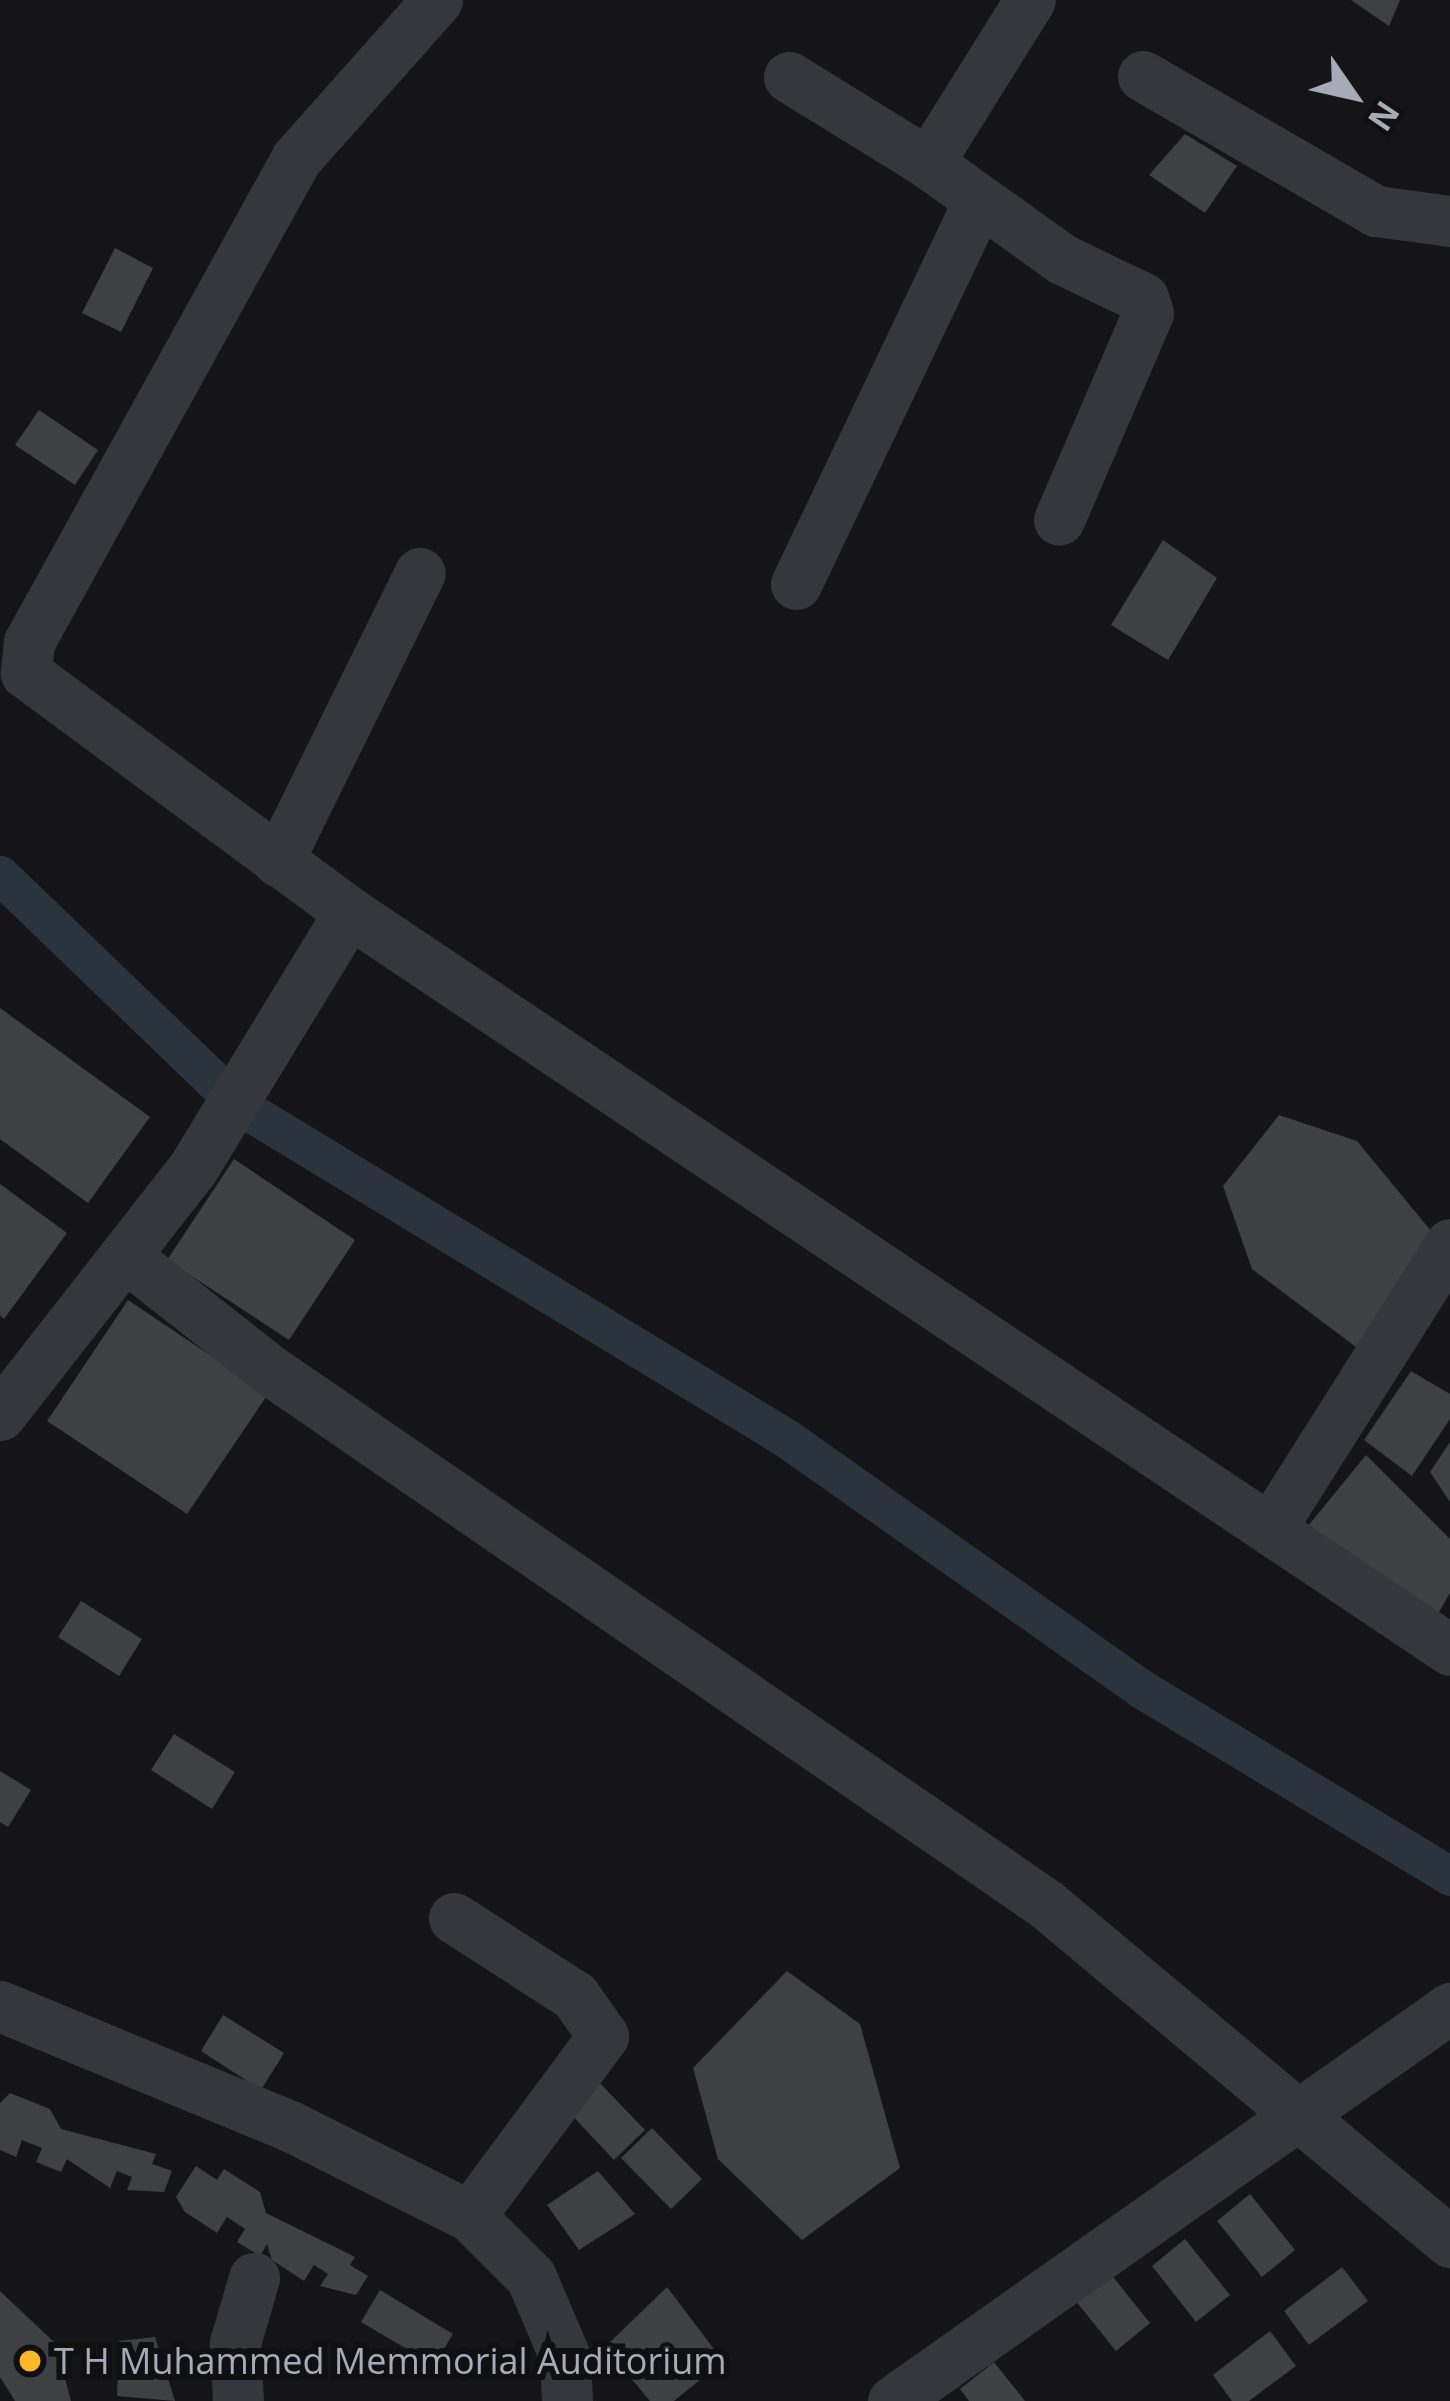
<!DOCTYPE html>
<style>
body{margin:0}
#map{position:relative;width:1450px;height:2401px;overflow:hidden;background:#151517;font-family:"Open Sans",sans-serif}
div>[style]{position:absolute}
[style*='--x']{left:calc(var(--x)*1px);top:calc(var(--y)*1px);width:calc(var(--w)*1px);rotate:calc(var(--a)*1deg)}
.canal>*{height:39px;margin:-19.5px;padding:0 19.5px;transform-origin:19.5px;border-radius:19.5px;background:#2b343c}
.building>*{inset:0;background:#3f4044}
.minor>*{height:51px;margin:-25.5px;padding:0 25.5px;transform-origin:25.5px;border-radius:25.5px;background:#36373c}
.dots>*{width:33px;height:33px;translate:-50% -50%;box-sizing:border-box;border:6px solid #101012;border-radius:50%}
span{translate:-50% -50%;white-space:nowrap;text-align:center;line-height:1.15;-webkit-text-stroke:12px #101012;paint-order:stroke}
.poi-label{font-size:36px;color:#a6abb8}
.left{translate:0 -50%;text-align:left}
.north{position:absolute;left:1294px;top:36px;width:120px;height:120px;-webkit-text-stroke:9px #101012;paint-order:stroke;rotate:124deg;font-size:33px;font-weight:700;line-height:48px;text-align:center;color:#a6abb8}
.north::after{content:'';display:block;margin:auto;width:42px;height:54px;background:#a6abb8;clip-path:polygon(50% 0,100% 100%,50% 72%,0 100%)}
</style>
<div id="map">
<div class="canal">
<i style="--x:0;--y:875;--w:333;--a:43.9"></i>
<i style="--x:240;--y:1106;--w:639;--a:31.3"></i>
<i style="--x:786;--y:1438;--w:433;--a:35.2"></i>
<i style="--x:1140;--y:1688;--w:363;--a:31.2"></i>
</div>
<div class="building">
<i style="clip-path:polygon(1351px 0,1400px 0,1389px 26px)"></i>
<i style="clip-path:polygon(1185px 134px,1237px 166px,1205px 213px,1149px 175px)"></i>
<i style="clip-path:polygon(115px 248px,153px 268px,121px 332px,82px 313px)"></i>
<i style="clip-path:polygon(39px 410px,98px 450px,75px 485px,15px 445px)"></i>
<i style="clip-path:polygon(1163px 540px,1217px 578px,1168px 660px,1111px 625px)"></i>
<i style="clip-path:polygon(0 1008px,150px 1117px,88px 1203px,0 1139px)"></i>
<i style="clip-path:polygon(1279px 1115px,1357px 1141px,1436px 1237px,1368px 1356px,1252px 1269px,1223px 1186px)"></i>
<i style="clip-path:polygon(234px 1159px,355px 1240px,289px 1340px,167px 1260px)"></i>
<i style="clip-path:polygon(0 1184px,67px 1233px,4px 1319px,0 1315px)"></i>
<i style="clip-path:polygon(128px 1300px,268px 1394px,187px 1514px,47px 1421px)"></i>
<i style="clip-path:polygon(1411px 1371px,1450px 1394px,1450px 1419px,1412px 1476px,1364px 1440px)"></i>
<i style="clip-path:polygon(1450px 1442px,1450px 1502px,1430px 1472px)"></i>
<i style="clip-path:polygon(1366px 1455px,1450px 1539px,1450px 1593px,1415px 1653px,1308px 1526px)"></i>
<i style="clip-path:polygon(81px 1601px,142px 1639px,119px 1676px,58px 1637px)"></i>
<i style="clip-path:polygon(174px 1734px,235px 1772px,212px 1809px,151px 1770px)"></i>
<i style="clip-path:polygon(0 1771px,31px 1790px,8px 1827px,0 1822px)"></i>
<i style="clip-path:polygon(787px 1971px,860px 2024px,900px 2168px,802px 2240px,718px 2159px,693px 2068px)"></i>
<i style="clip-path:polygon(223px 2015px,284px 2053px,261px 2090px,201px 2051px)"></i>
<i style="clip-path:polygon(595px 2078px,645px 2130px,614px 2160px,565px 2108px)"></i>
<i style="clip-path:polygon(10px 2093px,50px 2109px,61px 2129px,156px 2154px,152px 2164px,172px 2171px,164px 2192px,127px 2190px,132px 2177px,117px 2171px,110px 2188px,67px 2159px,61px 2172px,36px 2162px,42px 2148px,22px 2140px,16px 2157px,0 2150px,0 2103px)"></i>
<i style="clip-path:polygon(652px 2128px,702px 2179px,671px 2209px,621px 2158px)"></i>
<i style="clip-path:polygon(196px 2166px,217px 2180px,224px 2169px,260px 2192px,266px 2213px,355px 2257px,350px 2265px,368px 2276px,356px 2295px,320px 2286px,328px 2274px,314px 2265px,304px 2281px,272px 2260px,267px 2244px,260px 2256px,237px 2242px,245px 2229px,227px 2217px,217px 2233px,185px 2212px,176px 2197px)"></i>
<i style="clip-path:polygon(598px 2171px,635px 2214px,579px 2250px,547px 2205px)"></i>
<i style="clip-path:polygon(1250px 2194px,1295px 2250px,1262px 2277px,1217px 2221px)"></i>
<i style="clip-path:polygon(1185px 2239px,1230px 2295px,1196px 2322px,1152px 2266px)"></i>
<i style="clip-path:polygon(1105px 2267px,1150px 2323px,1116px 2351px,1071px 2295px)"></i>
<i style="clip-path:polygon(1342px 2267px,1368px 2301px,1309px 2345px,1284px 2311px)"></i>
<i style="clip-path:polygon(667px 2287px,723px 2361px,674px 2401px,650px 2401px,605px 2347px)"></i>
<i style="clip-path:polygon(380px 2290px,453px 2334px,434px 2365px,361px 2322px)"></i>
<i style="clip-path:polygon(0 2291px,56px 2344px,71px 2401px,15px 2401px,0 2377px)"></i>
<i style="clip-path:polygon(1270px 2331px,1296px 2366px,1249px 2401px,1232px 2401px,1213px 2375px)"></i>
<i style="clip-path:polygon(155px 2337px,175px 2401px,117px 2396px,119px 2341px)"></i>
<i style="clip-path:polygon(994px 2362px,1025px 2401px,969px 2401px,960px 2389px)"></i>
</div>
<div class="minor">
<i style="--x:437;--y:0;--w:213;--a:131.6"></i>
<i style="--x:296;--y:159;--w:552;--a:118.93"></i>
<i style="--x:29;--y:642;--w:31;--a:96"></i>
<i style="--x:26;--y:673;--w:402;--a:36.5"></i>
<i style="--x:349;--y:912;--w:1325;--a:33.83"></i>
<i style="--x:1143;--y:76;--w:269;--a:30.1"></i>
<i style="--x:1376;--y:211;--w:75;--a:7.7"></i>
<i style="--x:789;--y:77;--w:163;--a:31.7"></i>
<i style="--x:928;--y:163;--w:192;--a:-58"></i>
<i style="--x:928;--y:163;--w:165;--a:35.6"></i>
<i style="--x:1062;--y:259;--w:90;--a:25.7"></i>
<i style="--x:1143;--y:298;--w:16;--a:72"></i>
<i style="--x:1148;--y:313;--w:225;--a:113.3"></i>
<i style="--x:796;--y:584;--w:425;--a:-64.5"></i>
<i style="--x:278;--y:861;--w:321;--a:-63.8"></i>
<i style="--x:125;--y:1256;--w:184;--a:38.2"></i>
<i style="--x:270;--y:1370;--w:942;--a:34.53"></i>
<i style="--x:1046;--y:1904;--w:527;--a:39.92"></i>
<i style="--x:0;--y:1415;--w:313;--a:-52"></i>
<i style="--x:193;--y:1168;--w:300;--a:-58.6"></i>
<i style="--x:1270;--y:1529;--w:337;--a:-57.7"></i>
<i style="--x:454;--y:1918;--w:144;--a:32.8"></i>
<i style="--x:575;--y:1996;--w:49;--a:55"></i>
<i style="--x:603;--y:2036;--w:224;--a:126.5"></i>
<i style="--x:0;--y:2006;--w:316;--a:22.5"></i>
<i style="--x:292;--y:2127;--w:199;--a:26.6"></i>
<i style="--x:470;--y:2216;--w:86;--a:45"></i>
<i style="--x:531;--y:2277;--w:87;--a:67"></i>
<i style="--x:565;--y:2357;--w:44;--a:87.4"></i>
<i style="--x:238;--y:2401;--w:58;--a:-93"></i>
<i style="--x:235;--y:2343;--w:68;--a:-73.7"></i>
<i style="--x:893;--y:2401;--w:682;--a:-35.21"></i>
</div>
<div class="dots">
<i style="left:30px;top:2361px;background:#fab82a"></i>
</div>
<div class="poi-label">
<span class="left" style="left:54px;top:2361px">T H Muhammed Memmorial Auditorium</span>
</div>
<div class="north">N</div>
</div>
